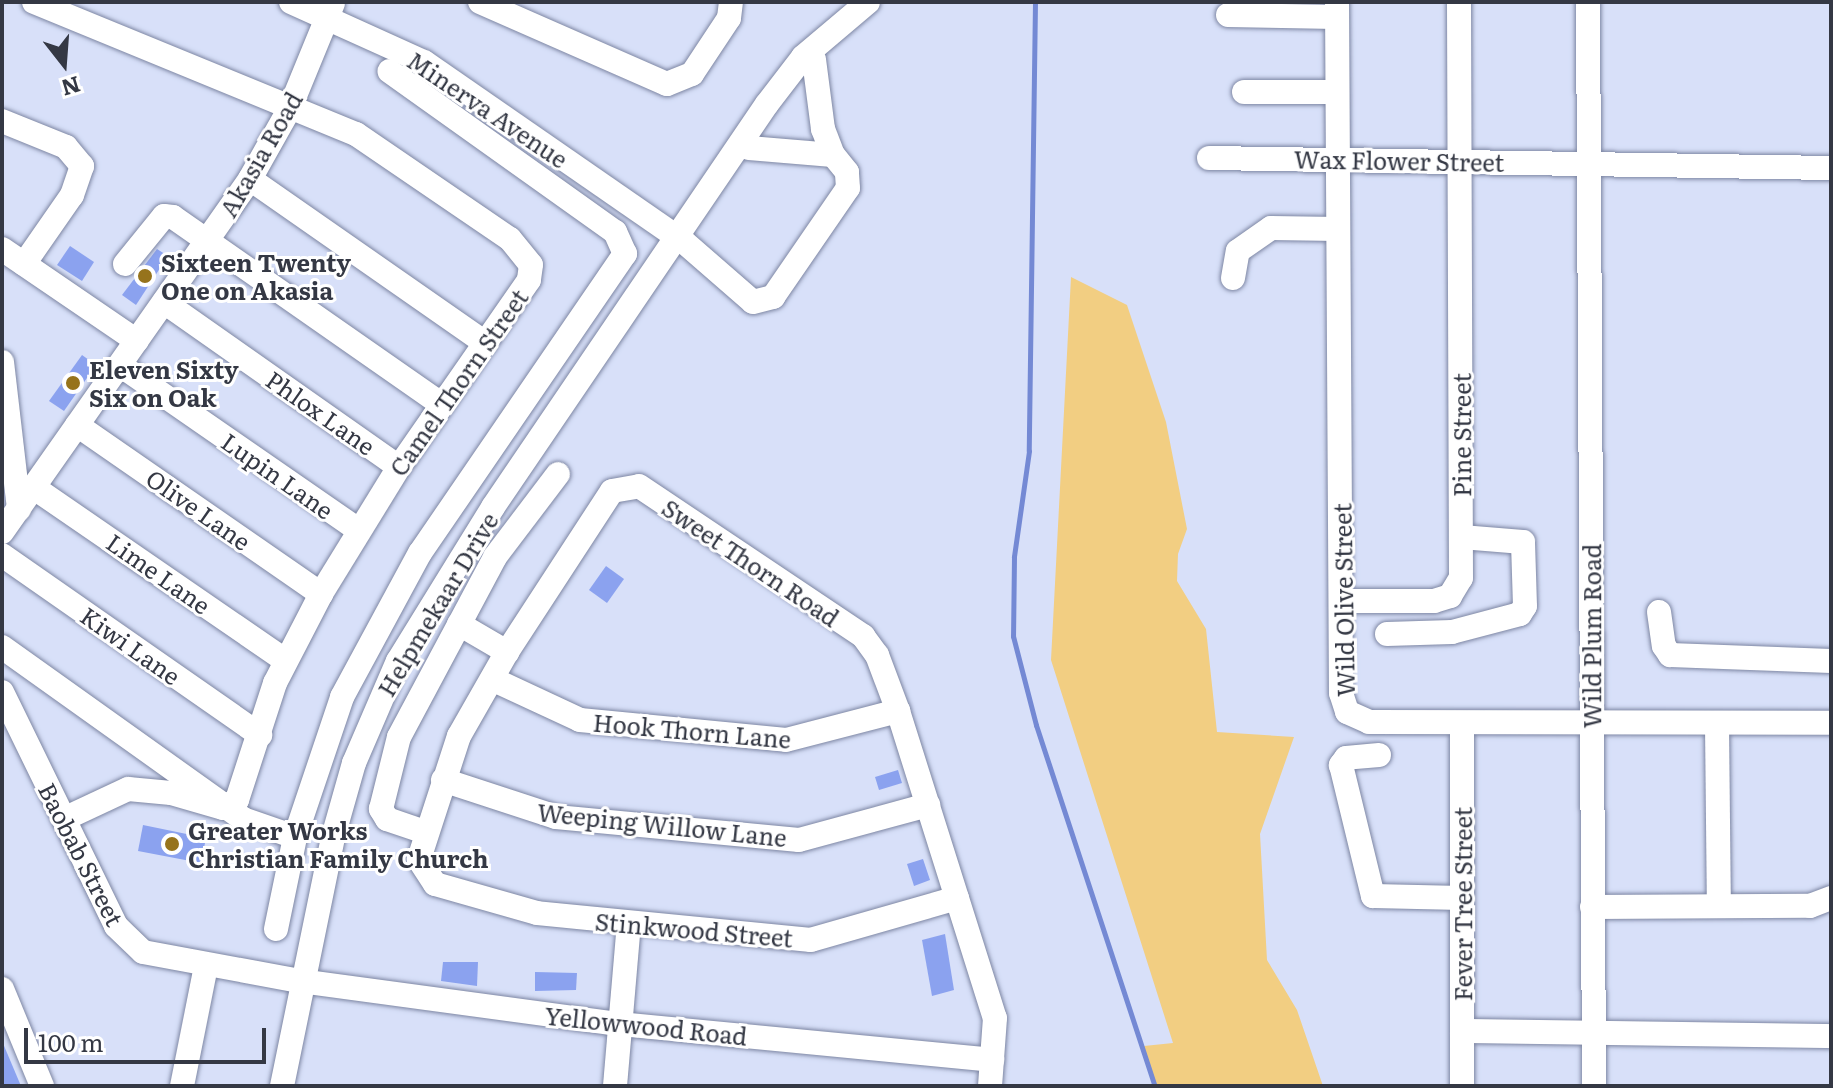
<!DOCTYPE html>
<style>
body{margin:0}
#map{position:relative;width:1833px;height:1088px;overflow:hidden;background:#d8e0f9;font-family:Literata,serif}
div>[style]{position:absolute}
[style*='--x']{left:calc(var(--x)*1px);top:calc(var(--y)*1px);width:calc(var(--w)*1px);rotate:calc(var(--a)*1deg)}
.green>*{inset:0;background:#f2ce82}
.stream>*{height:5px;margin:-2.5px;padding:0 2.5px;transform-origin:2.5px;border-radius:2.5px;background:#7489d4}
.building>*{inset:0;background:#8ba2ef}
.roads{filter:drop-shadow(0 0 2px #7d86a3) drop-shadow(0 0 2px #7d86a3)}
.minor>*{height:24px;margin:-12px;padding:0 12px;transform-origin:12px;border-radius:12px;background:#fff}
.dots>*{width:22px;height:22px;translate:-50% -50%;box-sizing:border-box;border:4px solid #fff;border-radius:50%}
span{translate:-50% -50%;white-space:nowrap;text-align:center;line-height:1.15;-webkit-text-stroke:6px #fff;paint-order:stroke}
.street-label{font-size:24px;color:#343844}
.poi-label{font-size:24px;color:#343844;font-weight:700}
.left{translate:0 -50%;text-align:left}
.frame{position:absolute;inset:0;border:4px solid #343844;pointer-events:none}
.north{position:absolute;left:24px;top:24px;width:80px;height:80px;-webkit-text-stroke:6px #fff;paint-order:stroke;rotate:163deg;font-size:22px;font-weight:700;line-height:32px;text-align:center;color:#343844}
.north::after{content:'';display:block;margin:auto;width:28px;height:36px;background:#343844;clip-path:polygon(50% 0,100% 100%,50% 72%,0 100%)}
.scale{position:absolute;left:24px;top:1028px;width:242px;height:36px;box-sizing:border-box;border:4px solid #343844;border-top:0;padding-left:10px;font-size:24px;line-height:28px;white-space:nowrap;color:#343844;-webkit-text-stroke:6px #fff;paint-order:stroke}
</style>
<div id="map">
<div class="green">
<i style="clip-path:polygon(1071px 277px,1127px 305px,1166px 422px,1187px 529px,1178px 554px,1177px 581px,1206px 629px,1217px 732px,1294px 737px,1260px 834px,1267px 960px,1297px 1010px,1323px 1086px,1154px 1086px,1144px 1046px,1173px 1043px,1051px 660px)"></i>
</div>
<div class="stream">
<i style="--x:1035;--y:2;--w:449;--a:90.8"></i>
<i style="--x:1029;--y:451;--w:107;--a:98.1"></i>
<i style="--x:1014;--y:557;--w:79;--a:90.7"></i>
<i style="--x:1013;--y:636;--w:92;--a:75.5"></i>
<i style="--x:1036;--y:725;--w:380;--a:71.8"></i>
</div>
<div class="building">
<i style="clip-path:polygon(70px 246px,94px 262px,82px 281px,57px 265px)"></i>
<i style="clip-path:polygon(157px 249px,168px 256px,136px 305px,122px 295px)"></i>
<i style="clip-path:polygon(82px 355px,96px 365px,64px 411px,49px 401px)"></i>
<i style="clip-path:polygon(606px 566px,624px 579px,607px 603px,589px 590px)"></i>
<i style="clip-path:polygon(898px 770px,902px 783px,879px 790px,875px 777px)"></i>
<i style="clip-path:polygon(143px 825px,206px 838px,201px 863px,138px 851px)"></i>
<i style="clip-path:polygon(923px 859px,930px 880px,914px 886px,907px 864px)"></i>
<i style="clip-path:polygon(945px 934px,954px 990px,932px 996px,922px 940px)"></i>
<i style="clip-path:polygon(443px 962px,478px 962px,477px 986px,441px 981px)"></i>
<i style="clip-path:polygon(535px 972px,577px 973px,576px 990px,535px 991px)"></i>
<i style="clip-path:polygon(2px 1041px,21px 1086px,2px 1086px)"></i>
</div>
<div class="roads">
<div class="minor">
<i style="--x:34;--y:2;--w:348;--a:22.3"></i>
<i style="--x:356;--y:134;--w:186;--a:34.3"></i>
<i style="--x:510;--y:239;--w:33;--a:51"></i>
<i style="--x:531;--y:265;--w:15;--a:98"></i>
<i style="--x:529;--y:280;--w:228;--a:124.8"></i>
<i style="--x:399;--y:467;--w:149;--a:121.6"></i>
<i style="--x:321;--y:594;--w:100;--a:117.3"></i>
<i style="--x:275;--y:683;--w:123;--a:108"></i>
<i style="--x:237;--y:800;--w:16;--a:150"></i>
<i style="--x:223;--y:808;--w:54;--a:-163.9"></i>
<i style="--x:171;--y:793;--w:43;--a:-174.7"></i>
<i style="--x:128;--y:789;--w:71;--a:154.9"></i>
<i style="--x:291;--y:2;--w:146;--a:24.3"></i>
<i style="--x:424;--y:62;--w:316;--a:34.7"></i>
<i style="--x:684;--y:242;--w:91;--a:41"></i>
<i style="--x:753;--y:302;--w:21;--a:-14"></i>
<i style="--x:773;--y:297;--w:132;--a:-55.5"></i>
<i style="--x:848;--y:188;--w:16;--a:-94"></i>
<i style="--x:847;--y:172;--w:22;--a:-129"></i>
<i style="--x:833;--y:155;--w:28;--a:-111"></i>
<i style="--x:823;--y:129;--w:70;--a:-97.4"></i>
<i style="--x:480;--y:2;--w:204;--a:23.7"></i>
<i style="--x:667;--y:84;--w:27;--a:-22"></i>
<i style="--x:692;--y:74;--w:67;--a:-56.5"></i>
<i style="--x:729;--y:18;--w:16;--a:-83"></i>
<i style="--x:1337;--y:2;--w:691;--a:89.67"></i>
<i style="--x:1341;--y:693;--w:20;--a:72"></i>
<i style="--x:1347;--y:712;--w:24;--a:24"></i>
<i style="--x:1369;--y:722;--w:462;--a:0.1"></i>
<i style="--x:1588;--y:2;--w:1084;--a:89.68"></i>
<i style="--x:1228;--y:15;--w:108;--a:1.1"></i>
<i style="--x:1244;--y:92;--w:93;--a:0"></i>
<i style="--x:2;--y:121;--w:69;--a:22.1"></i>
<i style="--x:66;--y:147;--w:25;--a:50"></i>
<i style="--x:82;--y:166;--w:31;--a:109"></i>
<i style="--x:72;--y:195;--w:84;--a:124.8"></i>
<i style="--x:749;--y:148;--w:84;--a:4.8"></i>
<i style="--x:1209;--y:158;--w:622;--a:0.92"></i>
<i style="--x:250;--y:179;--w:287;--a:34.9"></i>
<i style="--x:2;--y:249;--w:163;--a:34.3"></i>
<i style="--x:125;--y:264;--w:62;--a:-50.9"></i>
<i style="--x:164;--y:216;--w:9;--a:6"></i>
<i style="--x:173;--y:217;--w:327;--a:34.9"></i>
<i style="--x:1233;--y:278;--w:27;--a:-80"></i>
<i style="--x:1238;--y:251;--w:40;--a:-34.9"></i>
<i style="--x:1271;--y:228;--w:67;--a:0.9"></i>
<i style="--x:164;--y:302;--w:287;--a:35.1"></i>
<i style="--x:2;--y:362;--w:148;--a:83.4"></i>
<i style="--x:120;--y:365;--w:288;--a:34.7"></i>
<i style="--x:77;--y:425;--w:297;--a:34.7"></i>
<i style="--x:33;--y:487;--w:306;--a:34.5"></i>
<i style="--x:2;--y:532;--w:431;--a:-54.9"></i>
<i style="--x:250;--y:179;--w:81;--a:-60.6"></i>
<i style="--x:290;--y:108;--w:113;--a:-67.7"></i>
<i style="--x:2;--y:555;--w:315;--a:34.9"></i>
<i style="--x:1341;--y:601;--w:93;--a:0"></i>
<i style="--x:1434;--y:601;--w:17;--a:-17"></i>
<i style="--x:1450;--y:596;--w:21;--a:-59"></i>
<i style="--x:1461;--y:578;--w:576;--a:-90.2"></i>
<i style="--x:1659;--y:612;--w:34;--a:82"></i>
<i style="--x:1664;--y:646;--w:11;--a:56"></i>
<i style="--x:1670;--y:655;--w:161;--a:2.1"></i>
<i style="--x:459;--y:624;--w:56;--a:30.3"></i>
<i style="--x:1387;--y:634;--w:65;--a:-1.8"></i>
<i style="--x:1452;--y:632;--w:70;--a:-14.8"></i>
<i style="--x:1520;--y:614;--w:9;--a:-58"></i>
<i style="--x:1525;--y:606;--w:64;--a:-91.8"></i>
<i style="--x:1523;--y:542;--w:62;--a:-175.4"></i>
<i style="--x:2;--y:647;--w:296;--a:35.5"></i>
<i style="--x:243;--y:819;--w:55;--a:19.1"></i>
<i style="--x:492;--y:679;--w:97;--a:25"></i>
<i style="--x:580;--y:720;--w:207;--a:5.5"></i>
<i style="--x:786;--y:740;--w:116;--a:-14.5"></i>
<i style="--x:2;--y:692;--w:260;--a:64"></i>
<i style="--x:116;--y:926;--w:37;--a:44"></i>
<i style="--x:143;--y:952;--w:160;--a:10.5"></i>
<i style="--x:300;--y:981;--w:323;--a:7.7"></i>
<i style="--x:620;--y:1024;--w:374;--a:5.5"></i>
<i style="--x:1462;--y:723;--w:363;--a:90"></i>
<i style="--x:1717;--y:725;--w:181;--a:89.4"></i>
<i style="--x:1379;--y:755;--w:33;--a:175"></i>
<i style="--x:1346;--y:758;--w:9;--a:126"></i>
<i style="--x:1341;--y:765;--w:135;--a:76.3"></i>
<i style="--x:1373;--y:896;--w:89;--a:1.3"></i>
<i style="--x:443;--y:780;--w:119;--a:18.1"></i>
<i style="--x:556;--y:817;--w:244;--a:5.4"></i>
<i style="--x:799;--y:840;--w:134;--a:-15.2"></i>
<i style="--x:425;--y:832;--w:40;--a:-161.1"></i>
<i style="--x:387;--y:819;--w:12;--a:-121"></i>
<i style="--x:381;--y:809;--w:74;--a:-76"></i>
<i style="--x:399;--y:737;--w:204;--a:-61.9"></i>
<i style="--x:495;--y:557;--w:104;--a:-52.8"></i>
<i style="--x:957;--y:898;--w:152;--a:164"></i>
<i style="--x:811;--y:940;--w:275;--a:-174.4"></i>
<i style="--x:537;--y:913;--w:106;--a:-164.1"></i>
<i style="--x:435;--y:884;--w:30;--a:-123"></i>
<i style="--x:419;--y:859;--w:129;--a:-72"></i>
<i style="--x:459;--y:736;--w:97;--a:-60.3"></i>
<i style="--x:507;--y:652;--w:192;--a:-56.9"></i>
<i style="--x:612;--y:491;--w:27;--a:-10"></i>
<i style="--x:639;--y:486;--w:270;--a:33.8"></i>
<i style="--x:863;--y:636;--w:24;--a:54"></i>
<i style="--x:877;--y:655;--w:60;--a:69.4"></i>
<i style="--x:898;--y:711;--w:322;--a:72.5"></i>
<i style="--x:995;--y:1018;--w:68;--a:94.2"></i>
<i style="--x:1592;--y:907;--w:218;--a:-0.3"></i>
<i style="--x:1810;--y:906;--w:22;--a:-21"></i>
<i style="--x:276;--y:929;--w:94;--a:-78.3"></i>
<i style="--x:295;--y:837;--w:148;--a:-71.4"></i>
<i style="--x:342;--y:697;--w:164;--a:-61.6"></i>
<i style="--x:420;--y:553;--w:363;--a:-55.6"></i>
<i style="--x:625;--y:254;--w:24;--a:-114"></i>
<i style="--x:615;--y:232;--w:277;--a:-144.5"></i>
<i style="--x:2;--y:989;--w:105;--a:67.6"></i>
<i style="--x:1462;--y:1031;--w:369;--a:0.8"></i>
<i style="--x:182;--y:1086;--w:122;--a:-78.7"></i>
<i style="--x:282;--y:1086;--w:254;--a:-78.4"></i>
<i style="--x:333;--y:837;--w:77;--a:-74.2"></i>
<i style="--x:354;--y:763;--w:111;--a:-66.7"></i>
<i style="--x:398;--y:661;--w:181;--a:-58.3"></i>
<i style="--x:493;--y:507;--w:487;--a:-55.8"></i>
<i style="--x:767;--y:104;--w:59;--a:-52.5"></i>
<i style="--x:803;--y:57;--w:85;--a:-40.2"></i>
<i style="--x:615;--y:1086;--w:163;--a:-85.1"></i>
</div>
</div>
<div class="dots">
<i style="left:145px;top:276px;background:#96731c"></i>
<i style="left:73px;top:383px;background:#96731c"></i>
<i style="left:172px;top:844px;background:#96731c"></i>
</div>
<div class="street-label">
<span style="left:488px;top:109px;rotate:34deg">Minerva Avenue</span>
<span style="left:260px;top:154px;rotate:-60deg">Akasia Road</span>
<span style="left:1399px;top:160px;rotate:1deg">Wax Flower Street</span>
<span style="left:458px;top:382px;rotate:-55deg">Camel Thorn Street</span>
<span style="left:321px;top:412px;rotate:35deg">Phlox Lane</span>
<span style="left:1461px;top:435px;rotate:-90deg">Pine Street</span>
<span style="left:278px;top:475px;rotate:35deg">Lupin Lane</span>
<span style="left:199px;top:509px;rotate:35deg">Olive Lane</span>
<span style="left:751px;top:562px;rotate:34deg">Sweet Thorn Road</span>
<span style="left:159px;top:573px;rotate:35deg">Lime Lane</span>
<span style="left:1343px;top:600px;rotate:-91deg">Wild Olive Street</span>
<span style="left:437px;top:604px;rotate:-59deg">Helpmekaar Drive</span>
<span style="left:1591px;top:636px;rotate:-90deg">Wild Plum Road</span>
<span style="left:131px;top:645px;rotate:35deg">Kiwi Lane</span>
<span style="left:692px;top:730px;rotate:5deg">Hook Thorn Lane</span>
<span style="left:662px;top:824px;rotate:6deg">Weeping Willow Lane</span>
<span style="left:82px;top:854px;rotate:63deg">Baobab Street</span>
<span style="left:1462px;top:904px;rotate:-90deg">Fever Tree Street</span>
<span style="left:694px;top:929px;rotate:5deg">Stinkwood Street</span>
<span style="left:646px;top:1025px;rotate:6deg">Yellowwood Road</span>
</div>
<div class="poi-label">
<span class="left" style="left:161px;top:276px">Sixteen Twenty<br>One on Akasia</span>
<span class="left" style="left:89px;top:383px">Eleven Sixty<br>Six on Oak</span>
<span class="left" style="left:188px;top:844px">Greater Works<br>Christian Family Church</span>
</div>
<div class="frame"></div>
<div class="north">N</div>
<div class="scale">100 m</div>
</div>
